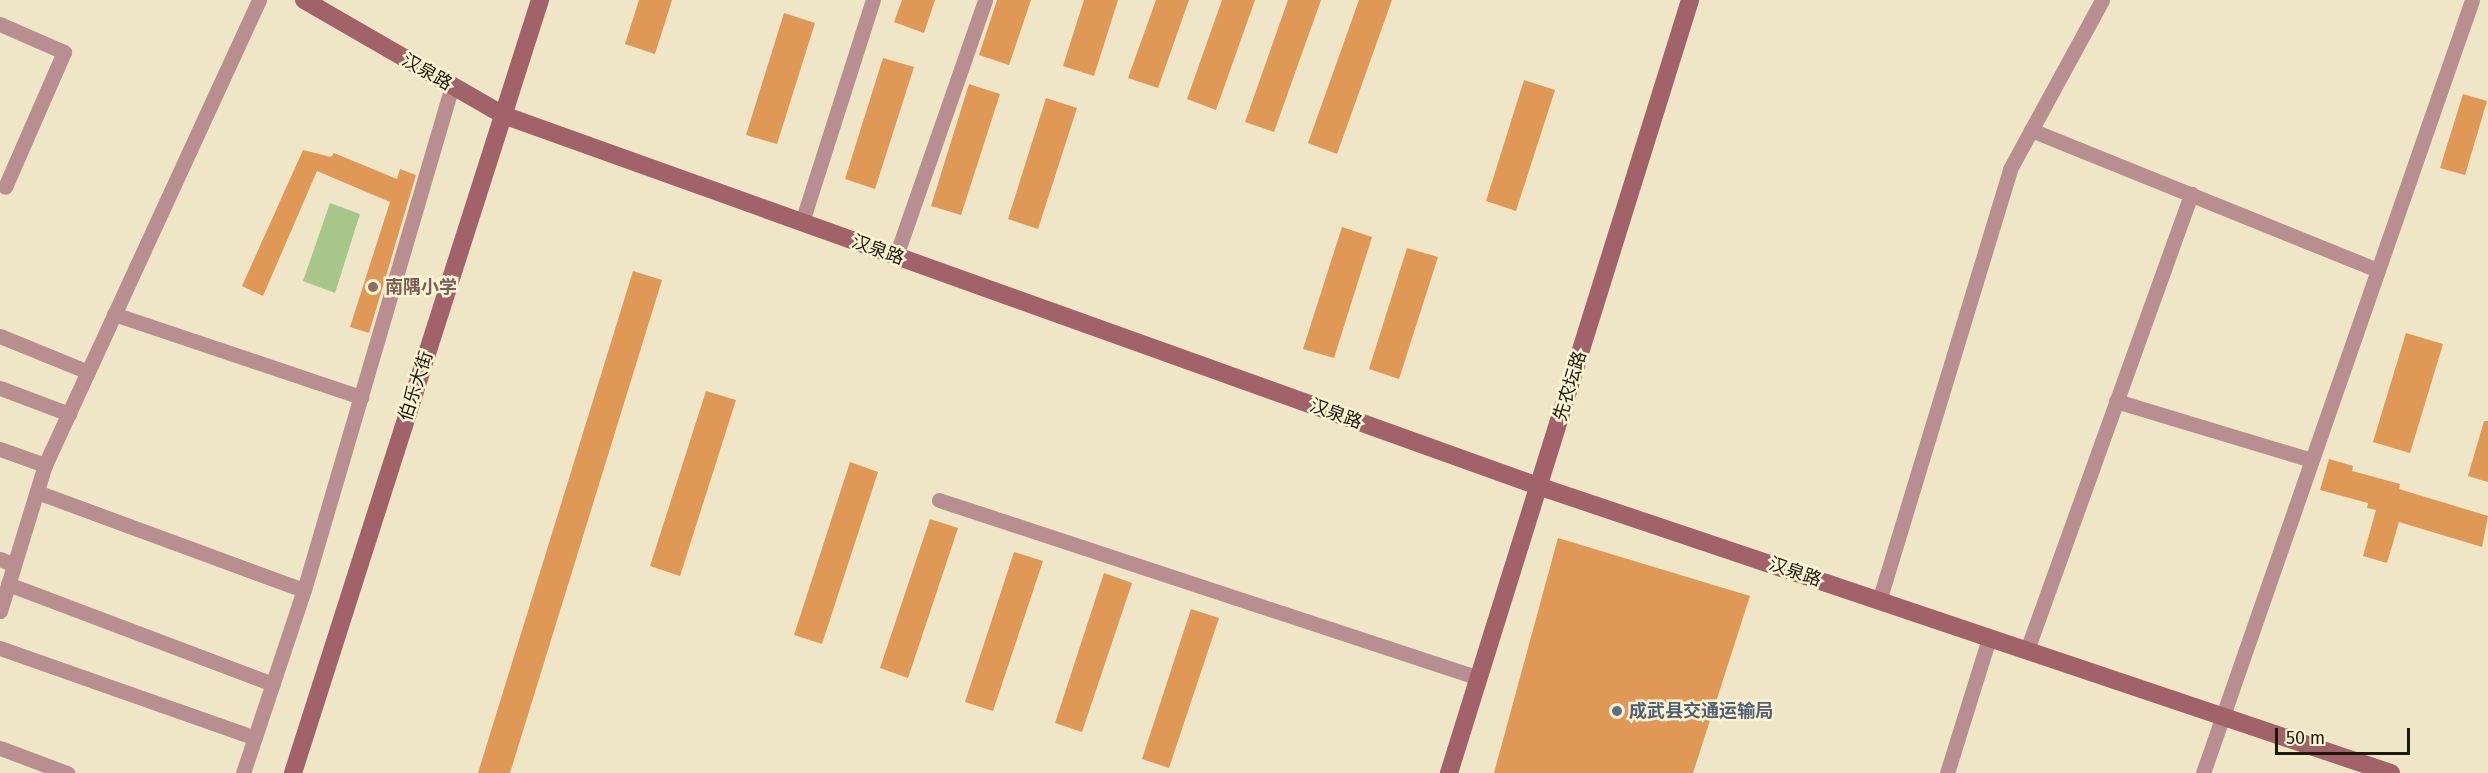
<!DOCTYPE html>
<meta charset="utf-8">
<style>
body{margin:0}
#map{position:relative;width:2488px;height:773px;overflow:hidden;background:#eee6c6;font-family:"Fira Sans","Noto Sans SC",sans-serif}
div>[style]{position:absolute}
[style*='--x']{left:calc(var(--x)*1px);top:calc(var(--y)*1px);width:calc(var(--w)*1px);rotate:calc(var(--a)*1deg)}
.green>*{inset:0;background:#a7c689}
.building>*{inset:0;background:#df9856}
.street>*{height:15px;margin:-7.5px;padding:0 7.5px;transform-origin:7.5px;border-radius:7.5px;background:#b98e91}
.secondary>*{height:18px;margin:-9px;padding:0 9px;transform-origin:9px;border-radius:9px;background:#a16369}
.dots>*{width:16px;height:16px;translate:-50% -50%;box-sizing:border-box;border:3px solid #fcf3d3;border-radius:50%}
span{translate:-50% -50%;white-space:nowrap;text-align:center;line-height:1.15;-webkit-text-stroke:5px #fcf3d3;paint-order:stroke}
.street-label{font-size:18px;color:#1b180c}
.education-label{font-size:18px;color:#785e54;font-weight:700}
.left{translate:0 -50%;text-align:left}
.service-label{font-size:18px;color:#4e5e75;font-weight:700}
.scale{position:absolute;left:2275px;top:728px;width:135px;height:27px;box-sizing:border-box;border:3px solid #1b180c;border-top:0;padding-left:8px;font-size:18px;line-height:21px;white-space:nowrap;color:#1b180c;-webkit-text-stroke:4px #fcf3d3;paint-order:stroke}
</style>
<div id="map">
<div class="green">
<i style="clip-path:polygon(330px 203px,360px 214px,335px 293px,303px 281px)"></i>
</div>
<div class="building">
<i style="clip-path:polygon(639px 0,672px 0,655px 54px,625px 44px)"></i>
<i style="clip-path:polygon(902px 0,935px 0,924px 33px,894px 22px)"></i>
<i style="clip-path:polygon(997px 0,1031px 0,1009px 65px,979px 55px)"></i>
<i style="clip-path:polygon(1084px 0,1118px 0,1094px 76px,1063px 66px)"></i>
<i style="clip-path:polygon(1156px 0,1189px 0,1158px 88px,1128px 78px)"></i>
<i style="clip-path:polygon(1222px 0,1255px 0,1216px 110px,1187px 99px)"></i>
<i style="clip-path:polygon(1288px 0,1321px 0,1274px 132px,1245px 122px)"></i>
<i style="clip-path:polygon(1359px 0,1392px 0,1337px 154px,1308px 143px)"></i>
<i style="clip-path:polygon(784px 13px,815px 23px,777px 144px,746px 135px)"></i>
<i style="clip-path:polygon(883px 58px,914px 67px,875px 189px,845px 179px)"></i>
<i style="clip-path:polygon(1524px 80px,1555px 90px,1516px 211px,1486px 201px)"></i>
<i style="clip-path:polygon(969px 84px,1000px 94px,961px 215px,931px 206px)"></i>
<i style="clip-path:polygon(2463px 94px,2487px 101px,2465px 175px,2440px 168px)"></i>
<i style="clip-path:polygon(1046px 98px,1077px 108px,1038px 229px,1008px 219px)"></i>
<i style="clip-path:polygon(303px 150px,331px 157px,334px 153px,397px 179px,400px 169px,416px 175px,369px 333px,350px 327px,390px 202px,317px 171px,263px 296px,242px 286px)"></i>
<i style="clip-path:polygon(1342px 227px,1372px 237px,1334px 358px,1303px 349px)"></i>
<i style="clip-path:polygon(1407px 248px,1438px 257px,1399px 379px,1369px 369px)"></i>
<i style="clip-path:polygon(633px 271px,662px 280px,510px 773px,478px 773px)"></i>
<i style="clip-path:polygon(2406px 333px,2443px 344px,2410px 453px,2373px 442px)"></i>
<i style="clip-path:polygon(706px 391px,736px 400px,680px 576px,650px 566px)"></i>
<i style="clip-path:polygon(2484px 421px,2488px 421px,2488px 482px,2468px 476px)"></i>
<i style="clip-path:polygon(2329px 459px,2353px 466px,2352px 471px,2400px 484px,2399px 489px,2488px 516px,2482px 547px,2399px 522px,2387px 563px,2363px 556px,2376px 510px,2367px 508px,2368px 503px,2320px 490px)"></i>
<i style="clip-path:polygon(850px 462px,878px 472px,822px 644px,794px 635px)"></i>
<i style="clip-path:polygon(930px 519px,958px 528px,908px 678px,880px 668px)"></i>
<i style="clip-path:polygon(1558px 538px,1750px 596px,1693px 773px,1494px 773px)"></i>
<i style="clip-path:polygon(1014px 552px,1043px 561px,993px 711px,965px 702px)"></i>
<i style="clip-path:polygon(1104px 573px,1132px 583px,1082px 732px,1055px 723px)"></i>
<i style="clip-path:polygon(1191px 609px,1219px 618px,1169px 768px,1142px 759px)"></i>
</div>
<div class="street">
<i style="--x:0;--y:24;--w:70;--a:23.6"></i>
<i style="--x:64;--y:52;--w:147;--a:113.6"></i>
<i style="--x:2031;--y:130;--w:374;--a:22"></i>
<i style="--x:802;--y:222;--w:233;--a:-72.3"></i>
<i style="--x:896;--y:256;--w:271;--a:-70.8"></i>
<i style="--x:114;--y:314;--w:261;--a:18.6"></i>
<i style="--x:0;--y:336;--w:95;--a:22.2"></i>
<i style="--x:0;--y:388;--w:74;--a:20.6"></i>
<i style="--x:2116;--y:401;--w:204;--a:16.8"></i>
<i style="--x:0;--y:449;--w:48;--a:19.6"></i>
<i style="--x:45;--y:465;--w:512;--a:-65.29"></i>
<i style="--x:37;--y:492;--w:284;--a:20.2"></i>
<i style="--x:939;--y:500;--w:569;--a:18.24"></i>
<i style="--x:0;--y:559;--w:15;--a:23"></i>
<i style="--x:8;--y:584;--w:283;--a:20.7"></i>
<i style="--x:1879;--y:601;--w:451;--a:-73.1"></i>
<i style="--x:2010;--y:169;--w:192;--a:-61.4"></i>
<i style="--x:0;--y:611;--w:153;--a:-72.9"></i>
<i style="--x:0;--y:648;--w:270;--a:19.4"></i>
<i style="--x:2027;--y:650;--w:485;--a:-70.2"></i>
<i style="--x:0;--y:748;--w:72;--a:20.5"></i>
<i style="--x:243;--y:773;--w:193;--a:-71.6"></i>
<i style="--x:304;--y:590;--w:525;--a:-73.64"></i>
<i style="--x:1947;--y:773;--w:141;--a:-72.7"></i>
<i style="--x:2203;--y:773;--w:818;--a:-70.81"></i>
</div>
<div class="secondary">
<i style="--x:304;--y:0;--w:230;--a:30"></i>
<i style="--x:503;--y:115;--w:1099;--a:19.72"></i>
<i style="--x:1538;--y:486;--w:900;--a:18.6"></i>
<i style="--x:293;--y:773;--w:812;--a:-72.28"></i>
<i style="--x:1449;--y:773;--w:810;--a:-72.68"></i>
</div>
<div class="dots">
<i style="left:373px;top:287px;background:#8d6e63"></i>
<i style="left:1617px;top:711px;background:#5c6f8a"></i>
</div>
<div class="street-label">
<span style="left:427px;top:72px;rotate:30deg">汉泉路</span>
<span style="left:878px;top:250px;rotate:20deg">汉泉路</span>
<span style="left:416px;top:386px;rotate:-72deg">伯乐大街</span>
<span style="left:1570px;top:386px;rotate:-73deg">先农坛路</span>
<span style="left:1336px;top:414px;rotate:20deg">汉泉路</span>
<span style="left:1795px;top:572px;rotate:19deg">汉泉路</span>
</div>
<div class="education-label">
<span class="left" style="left:385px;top:287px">南隅小学</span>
</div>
<div class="service-label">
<span class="left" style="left:1629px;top:711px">成武县交通运输局</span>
</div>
<div class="scale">50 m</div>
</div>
